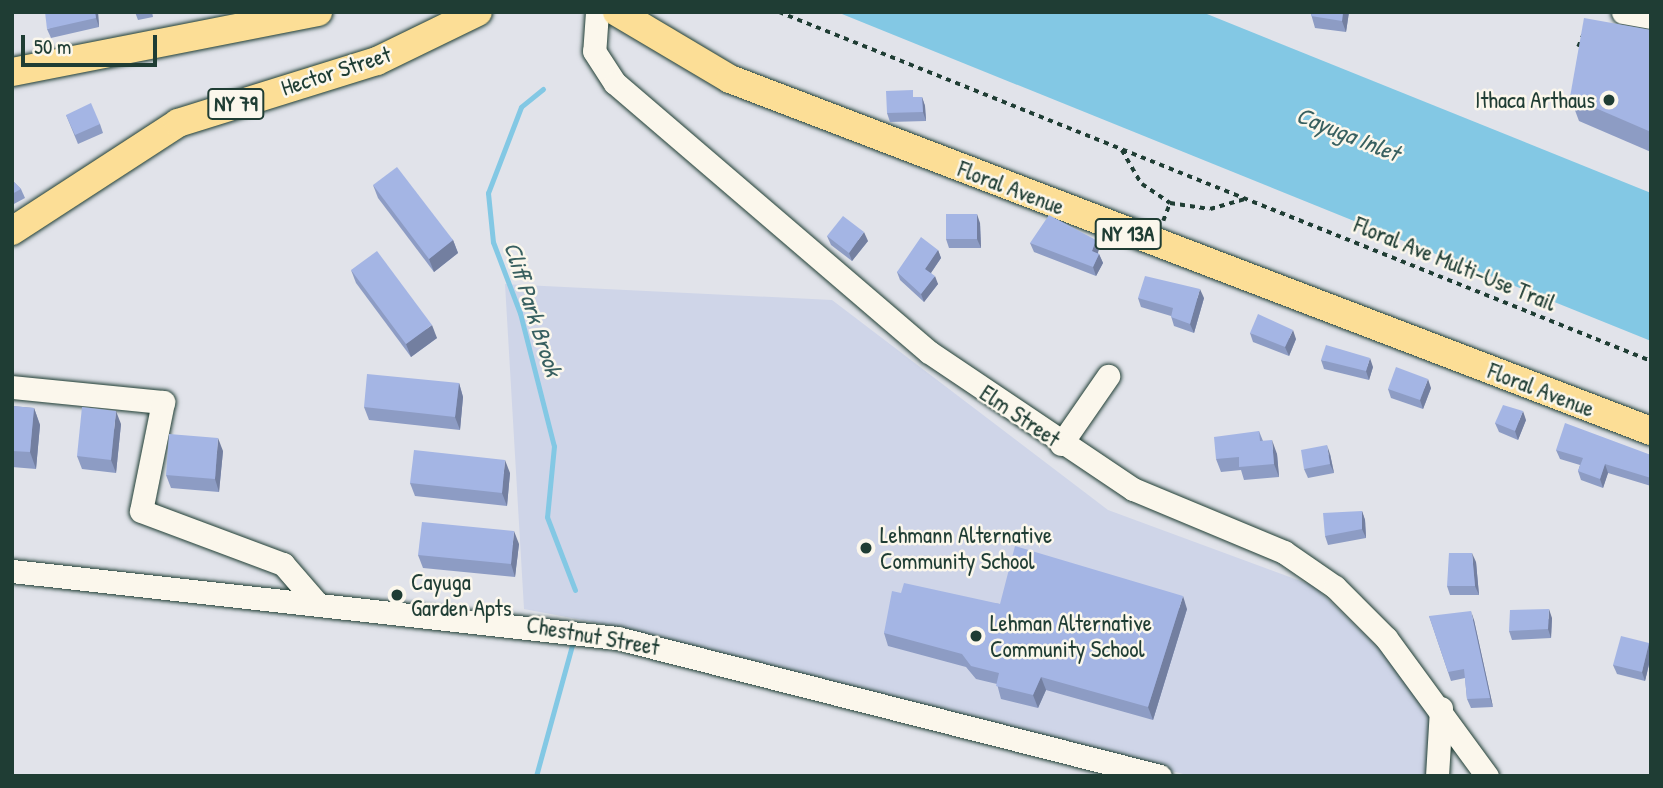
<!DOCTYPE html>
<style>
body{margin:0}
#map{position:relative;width:1663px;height:788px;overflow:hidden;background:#e1e3ea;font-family:"Patrick Hand",sans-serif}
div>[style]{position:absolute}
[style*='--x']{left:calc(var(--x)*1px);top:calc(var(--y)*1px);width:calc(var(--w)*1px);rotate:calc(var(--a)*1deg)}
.built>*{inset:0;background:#cfd5e8}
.water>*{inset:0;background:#83c8e4}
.stream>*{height:5px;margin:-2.5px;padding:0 2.5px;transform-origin:2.5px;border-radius:2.5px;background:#83c8e4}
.path>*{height:3.5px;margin-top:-1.75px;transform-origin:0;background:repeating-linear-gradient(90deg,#1f3d34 0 5px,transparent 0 10px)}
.roads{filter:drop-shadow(0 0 2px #1f3d34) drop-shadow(0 0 2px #1f3d34)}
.minor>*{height:23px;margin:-11.5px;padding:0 11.5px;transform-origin:11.5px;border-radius:11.5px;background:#fbf7ec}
.major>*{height:28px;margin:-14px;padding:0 14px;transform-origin:14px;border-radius:14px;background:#fcde96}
.wall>*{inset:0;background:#8d9cc4}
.shaded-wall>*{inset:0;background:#737fa0}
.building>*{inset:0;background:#a4b5e4}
.dots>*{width:19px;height:19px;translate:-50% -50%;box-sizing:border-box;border:4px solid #fbf7ec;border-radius:50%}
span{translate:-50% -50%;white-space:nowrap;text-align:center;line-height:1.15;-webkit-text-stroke:5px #fbf7ec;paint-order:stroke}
.shield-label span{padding:2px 5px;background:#fbf7ec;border:2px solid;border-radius:5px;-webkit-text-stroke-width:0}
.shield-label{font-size:21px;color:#1f3d34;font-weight:700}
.street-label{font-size:23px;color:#1f3d34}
.poi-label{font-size:23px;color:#1f3d34}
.right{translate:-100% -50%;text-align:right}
.left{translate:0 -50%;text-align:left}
.water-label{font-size:24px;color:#386060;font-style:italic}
.frame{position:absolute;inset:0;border:14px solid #1f3d34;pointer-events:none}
.scale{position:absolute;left:21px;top:35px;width:136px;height:32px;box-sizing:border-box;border:4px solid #1f3d34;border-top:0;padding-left:9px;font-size:21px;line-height:24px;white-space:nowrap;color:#1f3d34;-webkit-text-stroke:5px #fbf7ec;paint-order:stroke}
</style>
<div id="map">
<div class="built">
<i style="clip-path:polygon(505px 284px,832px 300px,1108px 510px,1314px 586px,1441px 708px,1434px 776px,1191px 776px,614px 626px,524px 609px)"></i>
</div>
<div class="water">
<i style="clip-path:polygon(837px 12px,1202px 12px,1651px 193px,1651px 341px)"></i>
</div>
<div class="stream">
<i style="--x:543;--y:89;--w:28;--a:141"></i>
<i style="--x:521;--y:107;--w:92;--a:111"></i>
<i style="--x:488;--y:193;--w:49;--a:84.2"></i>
<i style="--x:493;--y:242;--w:76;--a:69.2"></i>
<i style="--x:520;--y:313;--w:137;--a:75.7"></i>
<i style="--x:554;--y:446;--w:71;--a:95.6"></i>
<i style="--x:547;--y:517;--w:78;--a:69"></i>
<i style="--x:536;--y:776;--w:136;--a:-74.6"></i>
</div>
<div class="path">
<i style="--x:779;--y:12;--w:939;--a:21.81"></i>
<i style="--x:1578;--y:47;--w:13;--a:-67"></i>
<i style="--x:1122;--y:150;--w:39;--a:60"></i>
<i style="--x:1142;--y:184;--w:34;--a:34"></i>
<i style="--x:1170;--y:203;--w:40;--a:8.5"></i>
<i style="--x:1210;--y:209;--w:36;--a:-16"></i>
<i style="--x:1163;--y:221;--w:19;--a:-69"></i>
</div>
<div class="roads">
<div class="minor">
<i style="--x:597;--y:12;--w:39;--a:94"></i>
<i style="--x:594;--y:51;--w:38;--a:57"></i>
<i style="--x:615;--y:83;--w:413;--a:40.6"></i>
<i style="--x:929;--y:352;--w:246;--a:33.9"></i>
<i style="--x:1133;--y:489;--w:164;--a:22.6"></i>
<i style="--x:1284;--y:552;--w:62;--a:34.5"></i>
<i style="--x:1335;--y:587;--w:72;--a:45"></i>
<i style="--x:1386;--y:638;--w:171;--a:53.8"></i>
<i style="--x:1623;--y:12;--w:28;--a:10"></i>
<i style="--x:12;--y:387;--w:152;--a:5.7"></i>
<i style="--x:163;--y:402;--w:111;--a:101.4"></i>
<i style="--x:141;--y:511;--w:152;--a:20.5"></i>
<i style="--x:283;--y:564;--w:49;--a:49.1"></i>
<i style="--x:1061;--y:444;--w:83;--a:-55.3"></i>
<i style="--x:12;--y:571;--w:609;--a:6.32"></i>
<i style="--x:617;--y:638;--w:560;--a:14.26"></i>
<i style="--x:1437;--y:776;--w:68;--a:-86.6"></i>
</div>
<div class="major">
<i style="--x:617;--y:12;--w:131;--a:30.7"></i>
<i style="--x:730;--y:79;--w:986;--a:20.92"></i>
<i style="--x:12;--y:72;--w:312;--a:-11.1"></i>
<i style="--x:12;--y:231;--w:198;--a:-33"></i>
<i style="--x:178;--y:123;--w:208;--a:-17.3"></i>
<i style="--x:377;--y:61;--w:112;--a:-25.9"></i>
</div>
</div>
<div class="wall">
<i style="clip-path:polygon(98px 12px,99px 27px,51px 38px,47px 29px)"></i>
<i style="clip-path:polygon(135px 12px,152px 12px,153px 17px,138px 20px)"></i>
<i style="clip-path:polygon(1302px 12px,1349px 12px,1346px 32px,1315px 28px,1311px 14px)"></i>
<i style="clip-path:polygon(1651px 30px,1651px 152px,1579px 121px,1570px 97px)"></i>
<i style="clip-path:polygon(915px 97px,922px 97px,925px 106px,926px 121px,890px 122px,887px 113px)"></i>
<i style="clip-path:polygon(66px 115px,100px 124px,103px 133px,78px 144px)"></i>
<i style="clip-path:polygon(12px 180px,21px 189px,25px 198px,12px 205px)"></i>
<i style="clip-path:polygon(373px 185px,453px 240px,458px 253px,434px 272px,378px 198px)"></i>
<i style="clip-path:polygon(980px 223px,981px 248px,949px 248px,946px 239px)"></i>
<i style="clip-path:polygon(827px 236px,868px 241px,852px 261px,831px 245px)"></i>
<i style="clip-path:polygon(1096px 240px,1099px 249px,1097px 253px,1099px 254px,1103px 263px,1096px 276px,1034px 252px,1030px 243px)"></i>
<i style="clip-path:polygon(938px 250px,941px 258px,931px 273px,938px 284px,924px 302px,900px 280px,897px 272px)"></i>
<i style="clip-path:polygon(351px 270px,437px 338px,411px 357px,356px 283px)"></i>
<i style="clip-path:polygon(1138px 298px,1204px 298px,1194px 333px,1174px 326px,1171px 316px,1141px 307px)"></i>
<i style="clip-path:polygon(1250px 333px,1296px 339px,1289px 356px,1253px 342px)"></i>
<i style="clip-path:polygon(1321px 360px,1373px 367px,1369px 380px,1324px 369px)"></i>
<i style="clip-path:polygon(459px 383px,463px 397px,460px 430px,369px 420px,364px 407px)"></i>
<i style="clip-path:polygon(1431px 388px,1423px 409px,1391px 398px,1388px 389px)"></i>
<i style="clip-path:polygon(12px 406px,34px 408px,40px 425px,36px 469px,12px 467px)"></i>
<i style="clip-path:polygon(1526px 420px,1518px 440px,1499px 432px,1495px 423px)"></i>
<i style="clip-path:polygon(121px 424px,116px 473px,82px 469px,77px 456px)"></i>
<i style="clip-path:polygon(1259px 431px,1263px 441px,1277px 454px,1279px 477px,1244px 480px,1241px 470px,1221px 472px,1216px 459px)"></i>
<i style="clip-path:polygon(1556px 450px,1651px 455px,1651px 486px,1608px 473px,1603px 488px,1581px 480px,1578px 471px,1580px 465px,1560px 459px)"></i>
<i style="clip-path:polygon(223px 451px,219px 492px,171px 488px,166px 475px)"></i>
<i style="clip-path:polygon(1330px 454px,1334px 473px,1308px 478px,1304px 469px)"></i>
<i style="clip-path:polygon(510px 473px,507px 506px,415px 496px,410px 483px)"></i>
<i style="clip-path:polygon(1362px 511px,1365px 520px,1366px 538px,1328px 545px,1325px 536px)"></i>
<i style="clip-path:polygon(519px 544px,515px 577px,423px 568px,418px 555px)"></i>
<i style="clip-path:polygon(1476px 562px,1479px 595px,1450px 595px,1447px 586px)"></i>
<i style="clip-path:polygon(901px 593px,1000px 604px,1187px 609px,1153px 720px,1046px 690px,1038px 708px,1001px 699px,997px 684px,976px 679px,966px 667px,888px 646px,884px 633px)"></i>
<i style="clip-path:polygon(1429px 616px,1474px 620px,1493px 707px,1471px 708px,1467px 699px,1465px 678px,1451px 681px)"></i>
<i style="clip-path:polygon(1552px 618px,1551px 638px,1512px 640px,1509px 631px)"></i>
<i style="clip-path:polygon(1649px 643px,1651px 649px,1651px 656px,1645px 681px,1617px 674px,1613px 665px)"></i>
</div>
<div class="shaded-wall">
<i style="clip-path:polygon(95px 12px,98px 12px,99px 27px,96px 18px)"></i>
<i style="clip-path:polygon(1343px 12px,1349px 12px,1346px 32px,1342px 21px)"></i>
<i style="clip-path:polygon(922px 97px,925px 106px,926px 121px,923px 112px)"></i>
<i style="clip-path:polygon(977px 214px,980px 223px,981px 248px,977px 239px)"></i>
<i style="clip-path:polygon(864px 232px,868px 241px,852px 261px,849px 253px)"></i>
<i style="clip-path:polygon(453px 240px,458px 253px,434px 272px,429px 259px)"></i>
<i style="clip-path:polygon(1096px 240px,1099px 249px,1096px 260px,1092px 251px)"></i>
<i style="clip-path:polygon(938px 250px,941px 258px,928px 277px,925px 269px)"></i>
<i style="clip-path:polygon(1099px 254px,1103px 263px,1096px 276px,1093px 267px)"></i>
<i style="clip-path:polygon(935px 276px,938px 284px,924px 302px,921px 294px)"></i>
<i style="clip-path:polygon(1200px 289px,1204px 298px,1194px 333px,1190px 324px)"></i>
<i style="clip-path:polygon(432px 325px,437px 338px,411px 357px,406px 344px)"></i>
<i style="clip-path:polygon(1293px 330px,1296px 339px,1289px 356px,1285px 347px)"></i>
<i style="clip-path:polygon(1370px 358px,1373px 367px,1369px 380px,1366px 371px)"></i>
<i style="clip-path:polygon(1428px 379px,1431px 388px,1423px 409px,1420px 400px)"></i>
<i style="clip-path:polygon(459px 383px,463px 397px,460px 430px,455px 417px)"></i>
<i style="clip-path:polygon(34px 408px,40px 425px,36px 469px,30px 452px)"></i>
<i style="clip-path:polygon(116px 411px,121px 424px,116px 473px,111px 460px)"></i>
<i style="clip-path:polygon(1523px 411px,1526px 420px,1518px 440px,1515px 431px)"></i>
<i style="clip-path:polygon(218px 438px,223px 451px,219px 492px,215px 479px)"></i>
<i style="clip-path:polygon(1272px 440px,1277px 454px,1279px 477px,1274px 464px)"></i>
<i style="clip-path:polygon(1327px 445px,1330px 454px,1334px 473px,1330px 464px)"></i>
<i style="clip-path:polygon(505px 460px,510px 473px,507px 506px,502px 493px)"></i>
<i style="clip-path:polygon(1605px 464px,1608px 473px,1603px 488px,1600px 479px)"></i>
<i style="clip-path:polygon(1362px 511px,1365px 520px,1366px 538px,1362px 529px)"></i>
<i style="clip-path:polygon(514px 531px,519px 544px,515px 577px,511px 564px)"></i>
<i style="clip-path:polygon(1472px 553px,1476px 562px,1479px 595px,1475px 586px)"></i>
<i style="clip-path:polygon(1183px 596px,1187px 609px,1153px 720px,1148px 707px)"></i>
<i style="clip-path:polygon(1549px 609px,1552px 618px,1551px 638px,1548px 629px)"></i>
<i style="clip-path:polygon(1471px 611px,1474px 620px,1493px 707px,1490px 698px)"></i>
<i style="clip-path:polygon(1649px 643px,1651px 649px,1651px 656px,1645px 681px,1642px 672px)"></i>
<i style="clip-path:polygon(1041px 677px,1046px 690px,1038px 708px,1033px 695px)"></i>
</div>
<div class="building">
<i style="clip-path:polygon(45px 12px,95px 12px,96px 18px,47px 29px)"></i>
<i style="clip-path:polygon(1312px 12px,1343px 12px,1342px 21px,1311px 16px)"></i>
<i style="clip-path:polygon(1584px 18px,1651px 30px,1651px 132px,1570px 97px)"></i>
<i style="clip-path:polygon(913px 90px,913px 97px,922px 97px,923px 112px,887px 113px,886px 91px)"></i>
<i style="clip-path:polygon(91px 103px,100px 124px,75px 135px,66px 115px)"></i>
<i style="clip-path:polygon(397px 167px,453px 240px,429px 259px,373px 185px)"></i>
<i style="clip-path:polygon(12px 180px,21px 189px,12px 194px)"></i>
<i style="clip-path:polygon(946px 214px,977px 214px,977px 239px,946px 239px)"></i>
<i style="clip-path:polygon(1049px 215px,1096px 240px,1092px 251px,1099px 254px,1093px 267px,1030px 243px)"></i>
<i style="clip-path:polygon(843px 216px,864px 232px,849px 253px,827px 236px)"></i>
<i style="clip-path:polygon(921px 237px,938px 250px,925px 269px,935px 276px,921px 294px,897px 272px)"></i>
<i style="clip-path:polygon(377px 251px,432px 325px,406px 344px,351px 270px)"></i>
<i style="clip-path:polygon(1145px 276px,1200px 289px,1190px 324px,1171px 317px,1173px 308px,1138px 298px)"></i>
<i style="clip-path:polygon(1258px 314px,1293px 330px,1285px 347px,1250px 333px)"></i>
<i style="clip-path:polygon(1326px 345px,1370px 358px,1366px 371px,1321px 360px)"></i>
<i style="clip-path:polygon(1396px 367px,1428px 379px,1420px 400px,1388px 389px)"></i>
<i style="clip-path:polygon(367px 374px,459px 383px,455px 417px,364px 407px)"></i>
<i style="clip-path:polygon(1503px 405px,1523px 411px,1515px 431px,1495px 423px)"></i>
<i style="clip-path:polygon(12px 406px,34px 408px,30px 452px,12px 451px)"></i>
<i style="clip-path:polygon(82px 407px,116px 411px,111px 460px,77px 456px)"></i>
<i style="clip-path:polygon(1565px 423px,1651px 455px,1651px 478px,1605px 464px,1600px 479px,1578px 471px,1583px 458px,1556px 450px)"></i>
<i style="clip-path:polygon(1259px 431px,1260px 441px,1272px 440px,1274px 464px,1239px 467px,1239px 457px,1216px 459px,1214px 437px)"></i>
<i style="clip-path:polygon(169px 434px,218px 438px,215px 479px,166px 475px)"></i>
<i style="clip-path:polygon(1327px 445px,1330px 464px,1304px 469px,1301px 450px)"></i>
<i style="clip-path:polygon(414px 450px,505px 460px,502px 493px,410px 483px)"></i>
<i style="clip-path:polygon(1362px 511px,1362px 529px,1325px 536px,1323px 513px)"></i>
<i style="clip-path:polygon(422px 522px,514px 531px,511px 564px,418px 555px)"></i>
<i style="clip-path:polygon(1015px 546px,1183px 596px,1148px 707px,1041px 677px,1033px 695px,996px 686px,999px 673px,971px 666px,962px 654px,884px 633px,892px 591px,901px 593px,904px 583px,1000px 604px)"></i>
<i style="clip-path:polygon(1449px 553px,1472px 553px,1475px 586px,1447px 586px)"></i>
<i style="clip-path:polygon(1549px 609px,1548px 629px,1509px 631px,1510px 610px)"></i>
<i style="clip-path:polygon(1471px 611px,1490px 698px,1467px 699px,1464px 669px,1448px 672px,1429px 616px)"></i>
<i style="clip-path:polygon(1621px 636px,1649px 643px,1642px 672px,1613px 665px)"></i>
</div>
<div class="dots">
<i style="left:1609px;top:100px;background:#1f3d34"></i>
<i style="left:866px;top:548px;background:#1f3d34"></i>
<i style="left:397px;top:595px;background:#1f3d34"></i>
<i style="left:976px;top:636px;background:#1f3d34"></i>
</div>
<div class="shield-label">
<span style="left:236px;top:104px">NY 79</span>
<span style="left:1128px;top:234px">NY 13A</span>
</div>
<div class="street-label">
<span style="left:336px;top:71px;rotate:-18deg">Hector Street</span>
<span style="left:1011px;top:188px;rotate:21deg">Floral Avenue</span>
<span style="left:1455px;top:264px;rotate:22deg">Floral Ave Multi-Use Trail</span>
<span style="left:1541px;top:390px;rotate:21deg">Floral Avenue</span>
<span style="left:1020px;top:416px;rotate:34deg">Elm Street</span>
<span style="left:593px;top:636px;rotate:10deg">Chestnut Street</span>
</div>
<div class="poi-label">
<span class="right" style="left:1595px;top:100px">Ithaca Arthaus</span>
<span class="left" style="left:880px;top:548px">Lehmann Alternative<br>Community School</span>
<span class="left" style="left:411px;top:595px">Cayuga<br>Garden Apts</span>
<span class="left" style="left:990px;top:636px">Lehman Alternative<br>Community School</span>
</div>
<div class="water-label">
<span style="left:1348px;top:134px;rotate:22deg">Cayuga Inlet</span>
<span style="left:533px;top:309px;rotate:72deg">Cliff Park Brook</span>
</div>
<div class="frame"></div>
<div class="scale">50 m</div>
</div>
